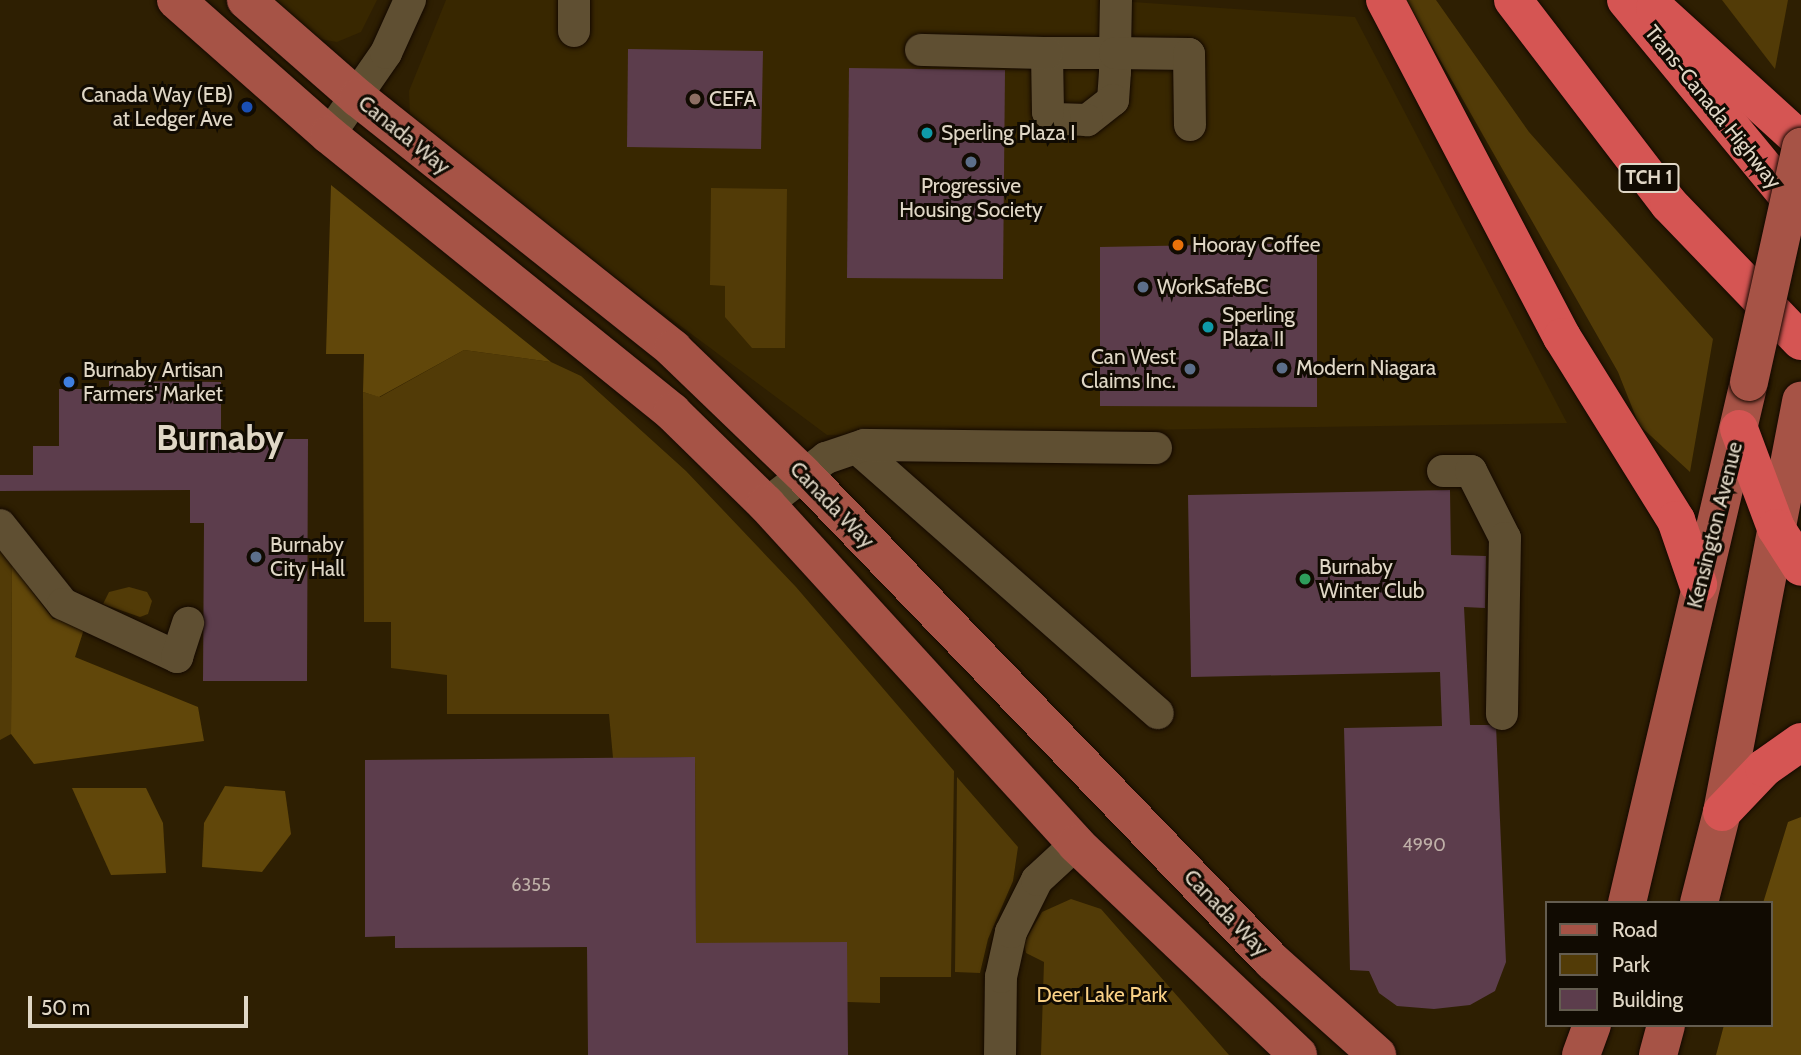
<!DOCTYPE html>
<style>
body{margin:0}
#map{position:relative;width:1801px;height:1055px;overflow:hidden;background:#2e1f02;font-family:Cabin,sans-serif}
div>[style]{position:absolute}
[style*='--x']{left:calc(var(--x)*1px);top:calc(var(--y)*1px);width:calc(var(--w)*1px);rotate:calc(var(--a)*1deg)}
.built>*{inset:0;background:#382700}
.green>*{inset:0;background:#523b07}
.forest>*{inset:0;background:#61470a}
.building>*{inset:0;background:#5c3d4c}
.roads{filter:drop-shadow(0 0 2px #140900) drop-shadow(0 0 2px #140900)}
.minor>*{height:32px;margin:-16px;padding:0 16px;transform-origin:16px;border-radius:16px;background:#5f4f32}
.major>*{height:38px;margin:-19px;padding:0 19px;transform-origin:19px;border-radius:19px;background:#a65346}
.highway>*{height:38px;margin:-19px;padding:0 19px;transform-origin:19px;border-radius:19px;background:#d55553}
.bridges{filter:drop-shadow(0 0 2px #140900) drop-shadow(0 0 2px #140900)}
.major-bridge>*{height:38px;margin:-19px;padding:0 19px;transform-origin:19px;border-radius:19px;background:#a65346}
.dots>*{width:19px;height:19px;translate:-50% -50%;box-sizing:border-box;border:4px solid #110b02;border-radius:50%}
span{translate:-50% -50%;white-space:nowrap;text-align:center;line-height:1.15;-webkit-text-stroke:6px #110b02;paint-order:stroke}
.number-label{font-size:18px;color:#bfb0a8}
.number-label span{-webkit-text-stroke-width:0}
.shield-label span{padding:2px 5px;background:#110b02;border:2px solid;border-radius:5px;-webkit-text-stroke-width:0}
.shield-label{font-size:19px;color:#e0d7c6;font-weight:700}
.poi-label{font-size:21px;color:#e0d7c6}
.right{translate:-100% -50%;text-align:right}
.left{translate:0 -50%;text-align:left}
.street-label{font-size:21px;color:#e0d7c6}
.park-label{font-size:21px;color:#fad186}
.town-label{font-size:35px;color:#e0d7c6;font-weight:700}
.legend{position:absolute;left:1545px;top:901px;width:228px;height:126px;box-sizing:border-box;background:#110b02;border:2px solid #645d50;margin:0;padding:9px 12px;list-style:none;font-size:21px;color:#e0d7c6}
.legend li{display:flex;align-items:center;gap:14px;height:35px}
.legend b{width:35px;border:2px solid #645d50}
.scale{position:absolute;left:28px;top:996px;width:220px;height:32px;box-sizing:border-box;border:4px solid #e0d7c6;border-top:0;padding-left:9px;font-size:21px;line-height:24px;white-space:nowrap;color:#e0d7c6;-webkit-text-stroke:5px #110b02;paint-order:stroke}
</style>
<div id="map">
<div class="built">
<i style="clip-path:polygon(272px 0,377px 0,361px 32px,337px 42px,319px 39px)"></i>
<i style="clip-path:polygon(446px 0,1103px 0,1355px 17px,1567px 423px,827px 435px,424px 135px,410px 118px,409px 91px)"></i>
</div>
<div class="green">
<i style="clip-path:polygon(1406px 0,1436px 0,1529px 132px,1713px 339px,1690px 472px,1639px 425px,1618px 372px)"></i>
<i style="clip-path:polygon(1722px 0,1788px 0,1775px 69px)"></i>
<i style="clip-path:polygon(711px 188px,787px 189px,785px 348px,752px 348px,725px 317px,725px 286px,710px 285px)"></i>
<i style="clip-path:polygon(464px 350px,551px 362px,581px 376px,686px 471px,796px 587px,954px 771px,951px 977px,880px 977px,880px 1003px,847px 1002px,696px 943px,695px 757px,613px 758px,609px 714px,447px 714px,447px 675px,391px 668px,391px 622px,364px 622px,363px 392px,380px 397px)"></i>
<i style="clip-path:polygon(0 549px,12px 565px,11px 734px,0 740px)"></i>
<i style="clip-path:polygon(129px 587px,147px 592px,152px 601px,148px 614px,140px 617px,103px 604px,109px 592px)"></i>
<i style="clip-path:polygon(957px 777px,1018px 847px,1013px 881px,988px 939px,980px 973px,955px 972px)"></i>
<i style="clip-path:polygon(1071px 899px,1101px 909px,1229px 1055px,1041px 1055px,1044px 962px,1026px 953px,1024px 943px,1042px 912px)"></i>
</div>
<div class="forest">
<i style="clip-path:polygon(331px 185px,551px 362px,464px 350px,379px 397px,363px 392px,364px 354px,326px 354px)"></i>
<i style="clip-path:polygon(12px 565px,53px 619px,87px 620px,75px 657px,198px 707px,204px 741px,34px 764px,11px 734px)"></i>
<i style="clip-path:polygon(225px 786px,285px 791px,291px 834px,262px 872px,202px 867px,204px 823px)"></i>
<i style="clip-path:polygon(72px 788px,146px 788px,163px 823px,166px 873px,111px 875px)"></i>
<i style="clip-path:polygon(1801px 817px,1801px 1055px,1716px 1055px,1724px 1025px,1771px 1025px,1771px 903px,1763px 903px,1788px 822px)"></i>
</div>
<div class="building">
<i style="clip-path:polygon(628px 49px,763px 51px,761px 149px,627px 147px)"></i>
<i style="clip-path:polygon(849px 68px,1005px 70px,1003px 279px,847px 278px)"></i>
<i style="clip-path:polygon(1317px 243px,1317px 407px,1100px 406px,1100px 247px)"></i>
<i style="clip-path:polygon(109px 381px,221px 382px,221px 439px,308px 439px,307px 681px,203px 681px,204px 523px,190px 523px,190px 490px,0 491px,0 475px,33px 475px,33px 446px,59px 446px,59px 389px,109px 389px)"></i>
<i style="clip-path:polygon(1450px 490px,1451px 555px,1486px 556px,1485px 608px,1464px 607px,1470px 725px,1496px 725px,1506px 962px,1495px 991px,1470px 1005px,1434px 1009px,1397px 1006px,1379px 993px,1369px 971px,1350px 970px,1344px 728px,1442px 726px,1440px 672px,1191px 677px,1188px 495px)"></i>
<i style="clip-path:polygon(695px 757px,696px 943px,847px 942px,848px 1055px,588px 1055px,587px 947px,395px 948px,395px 936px,365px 937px,365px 760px)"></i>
</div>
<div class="roads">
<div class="minor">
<i style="--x:1116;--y:0;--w:53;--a:91.1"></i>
<i style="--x:1115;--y:53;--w:19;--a:90"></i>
<i style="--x:1115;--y:72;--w:28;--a:94"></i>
<i style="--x:1113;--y:100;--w:33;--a:142"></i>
<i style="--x:1087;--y:120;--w:32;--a:-178"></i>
<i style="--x:1055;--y:119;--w:10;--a:-135"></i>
<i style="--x:1048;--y:112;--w:59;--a:-91"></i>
<i style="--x:1047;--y:53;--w:68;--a:0"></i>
<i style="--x:1115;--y:53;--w:74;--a:0.8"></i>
<i style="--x:1189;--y:54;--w:71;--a:89.2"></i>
<i style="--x:574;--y:31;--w:31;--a:-90"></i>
<i style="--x:921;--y:50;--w:126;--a:1.4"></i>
<i style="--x:329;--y:135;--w:100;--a:-55.2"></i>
<i style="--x:386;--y:53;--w:58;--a:-65.6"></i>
<i style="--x:857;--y:448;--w:401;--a:41.4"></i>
<i style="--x:1443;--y:471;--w:28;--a:0"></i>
<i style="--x:1471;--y:471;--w:75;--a:63.1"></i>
<i style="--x:1505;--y:538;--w:176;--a:91"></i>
<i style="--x:766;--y:504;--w:76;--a:-37.5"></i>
<i style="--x:826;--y:458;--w:40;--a:-18.9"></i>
<i style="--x:864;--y:445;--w:292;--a:0.6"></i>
<i style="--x:0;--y:525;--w:101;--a:51.4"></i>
<i style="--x:63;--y:604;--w:126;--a:24.9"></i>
<i style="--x:177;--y:657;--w:36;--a:-72"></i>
<i style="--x:1000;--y:1055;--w:78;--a:-89.3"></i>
<i style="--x:1001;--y:977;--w:46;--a:-77.5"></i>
<i style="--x:1011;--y:932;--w:58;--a:-63.4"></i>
<i style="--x:1037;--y:880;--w:53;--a:-42.7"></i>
</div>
<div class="major">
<i style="--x:176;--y:0;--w:204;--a:41.4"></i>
<i style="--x:329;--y:135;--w:441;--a:38.9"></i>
<i style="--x:672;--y:412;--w:132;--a:44.4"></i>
<i style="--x:766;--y:504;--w:460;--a:47.6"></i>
<i style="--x:1076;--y:844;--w:306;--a:43.5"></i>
<i style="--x:246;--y:0;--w:149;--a:41.2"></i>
<i style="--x:358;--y:98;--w:403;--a:38.5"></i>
<i style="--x:673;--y:349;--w:180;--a:43.9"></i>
<i style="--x:803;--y:474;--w:676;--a:46.08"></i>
<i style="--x:1272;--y:961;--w:141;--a:41.8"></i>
<i style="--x:1627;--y:903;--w:535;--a:-76.82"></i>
<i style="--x:1699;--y:903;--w:94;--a:-75.8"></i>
<i style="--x:1722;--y:812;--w:419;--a:-79.1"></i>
<i style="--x:1581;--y:1055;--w:32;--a:-70"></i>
<i style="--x:1658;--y:1055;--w:31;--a:-75"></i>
</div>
<div class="highway">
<i style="--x:1385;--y:0;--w:381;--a:62.3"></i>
<i style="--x:1562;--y:337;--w:216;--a:58.1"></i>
<i style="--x:1676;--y:520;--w:68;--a:71"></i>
<i style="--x:1513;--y:0;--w:257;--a:52.6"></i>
<i style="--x:1669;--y:204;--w:190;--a:46.1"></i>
<i style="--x:1626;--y:0;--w:275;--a:50.5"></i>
<i style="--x:1655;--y:8;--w:197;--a:42.3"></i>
<i style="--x:1739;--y:429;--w:106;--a:69.5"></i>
<i style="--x:1776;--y:528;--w:46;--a:57.3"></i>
<i style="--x:1722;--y:812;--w:61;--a:-46.3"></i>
<i style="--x:1764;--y:768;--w:45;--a:-35.1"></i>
</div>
</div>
<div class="bridges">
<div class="major-bridge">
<i style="--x:1749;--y:382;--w:241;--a:-77.5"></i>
</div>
</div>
<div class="dots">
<i style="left:695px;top:99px;background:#8d6e63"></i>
<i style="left:247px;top:107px;background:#1a4fb4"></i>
<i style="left:927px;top:133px;background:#0f9aa8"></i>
<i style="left:971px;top:162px;background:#5c6f8a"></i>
<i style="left:1178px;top:245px;background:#e8710a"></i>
<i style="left:1143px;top:287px;background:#5c6f8a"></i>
<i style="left:1208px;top:327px;background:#0f9aa8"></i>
<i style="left:1282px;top:368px;background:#5c6f8a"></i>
<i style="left:1190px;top:369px;background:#5c6f8a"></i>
<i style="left:69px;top:382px;background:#3f7fe0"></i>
<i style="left:256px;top:557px;background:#5c6f8a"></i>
<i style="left:1305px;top:579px;background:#2e9e5b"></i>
</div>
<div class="number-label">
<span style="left:1424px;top:845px">4990</span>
<span style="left:531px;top:885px">6355</span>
</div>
<div class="shield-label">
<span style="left:1649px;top:178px">TCH 1</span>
</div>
<div class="poi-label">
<span class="right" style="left:233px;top:107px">Canada Way (EB)<br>at Ledger Ave</span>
<span class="left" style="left:709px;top:99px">CEFA</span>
<span class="left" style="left:941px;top:133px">Sperling Plaza I</span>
<span style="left:971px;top:198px">Progressive<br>Housing Society</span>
<span class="left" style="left:1192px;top:245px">Hooray Coffee</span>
<span class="left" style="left:1157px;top:287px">WorkSafeBC</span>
<span class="left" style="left:1222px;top:327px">Sperling<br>Plaza II</span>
<span class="right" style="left:1176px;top:369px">Can West<br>Claims Inc.</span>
<span class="left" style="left:1296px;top:368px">Modern Niagara</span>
<span class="left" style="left:83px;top:382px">Burnaby Artisan<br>Farmers' Market</span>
<span class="left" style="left:270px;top:557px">Burnaby<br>City Hall</span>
<span class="left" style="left:1319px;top:579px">Burnaby<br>Winter Club</span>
</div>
<div class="street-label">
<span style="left:1713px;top:107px;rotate:51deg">Trans-Canada Highway</span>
<span style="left:404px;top:135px;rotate:39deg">Canada Way</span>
<span style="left:832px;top:505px;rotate:46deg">Canada Way</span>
<span style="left:1715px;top:525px;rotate:-76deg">Kensington Avenue</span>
<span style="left:1226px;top:913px;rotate:46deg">Canada Way</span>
</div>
<div class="park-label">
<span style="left:1102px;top:995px">Deer Lake Park</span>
</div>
<div class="town-label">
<span style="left:220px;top:438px">Burnaby</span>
</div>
<ul class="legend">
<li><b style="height:9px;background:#a65346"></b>Road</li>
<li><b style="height:19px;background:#523b07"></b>Park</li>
<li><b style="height:19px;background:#5c3d4c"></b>Building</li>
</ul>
<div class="scale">50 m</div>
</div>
